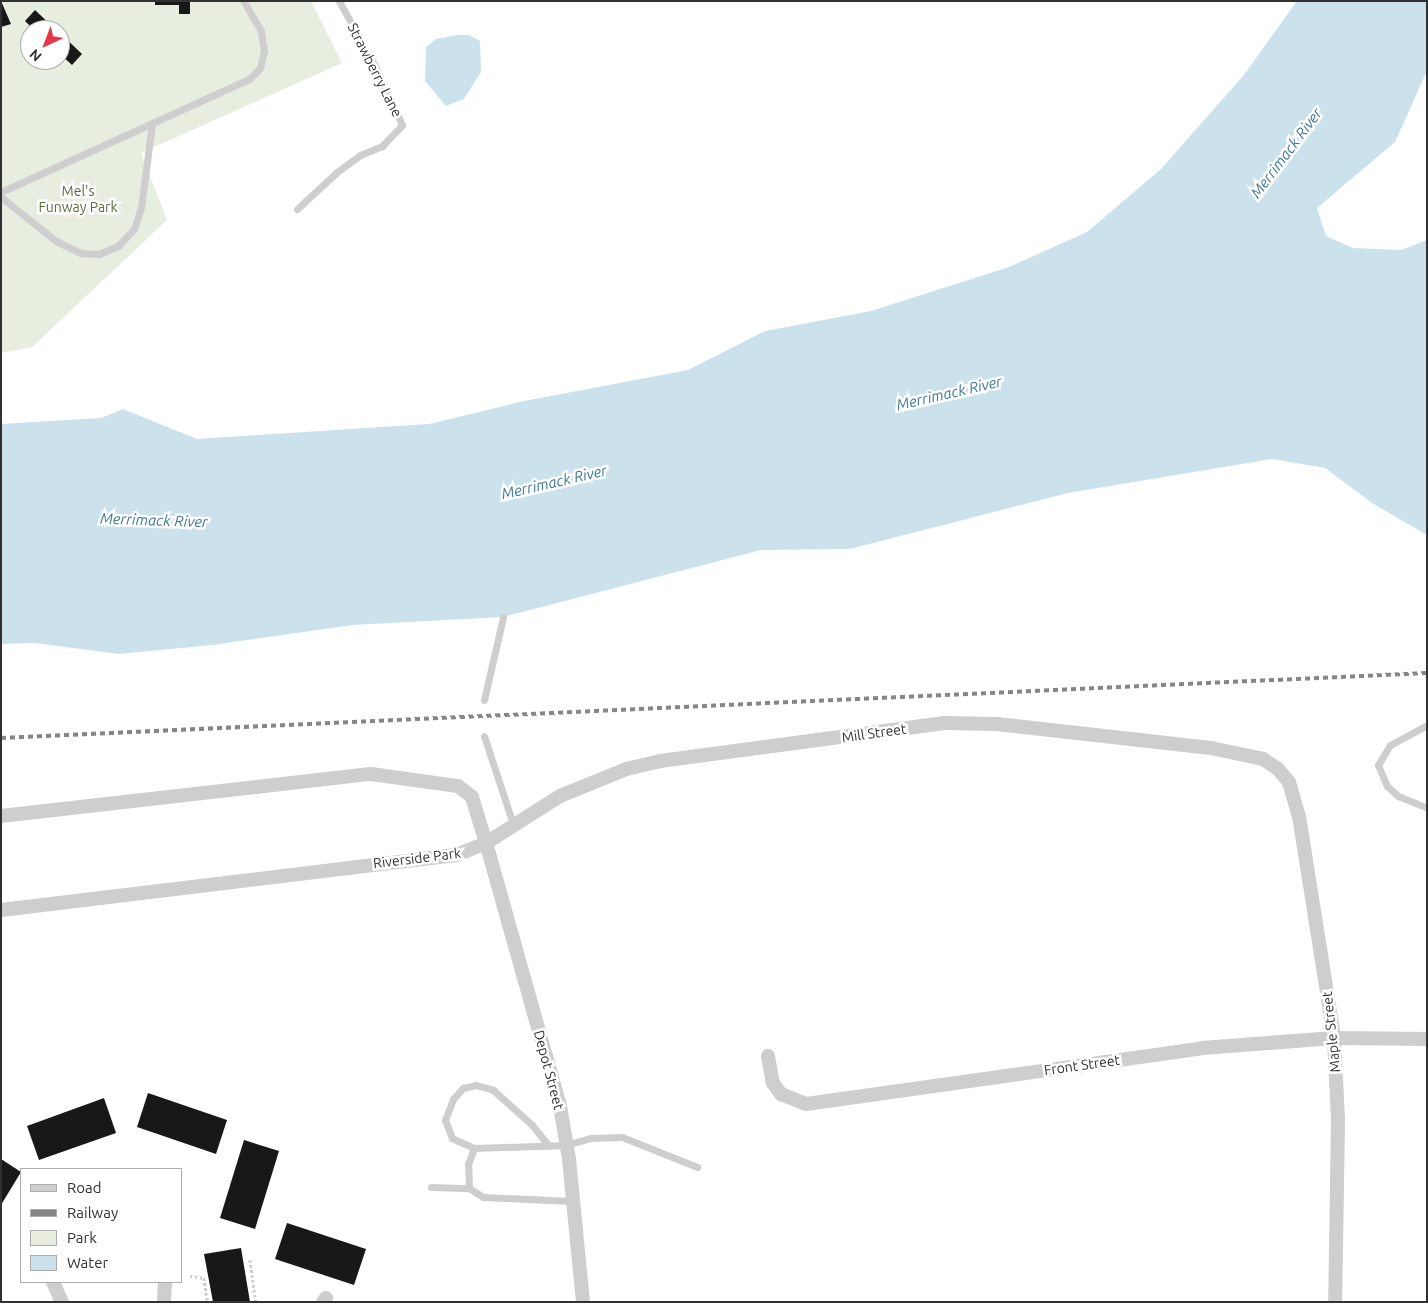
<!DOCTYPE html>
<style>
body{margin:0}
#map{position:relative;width:1428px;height:1303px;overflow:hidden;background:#fff;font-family:Ubuntu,sans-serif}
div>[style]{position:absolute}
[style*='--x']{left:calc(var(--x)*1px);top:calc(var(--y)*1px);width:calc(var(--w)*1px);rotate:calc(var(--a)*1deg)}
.green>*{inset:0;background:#e7eddf}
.water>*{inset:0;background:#cbe2ed}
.building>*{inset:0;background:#181818}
.path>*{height:2.5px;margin-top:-1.25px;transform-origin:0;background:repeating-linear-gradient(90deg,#cecece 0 2.5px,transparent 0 5px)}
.lane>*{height:7px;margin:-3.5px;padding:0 3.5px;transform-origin:3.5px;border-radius:3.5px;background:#cecece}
.street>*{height:14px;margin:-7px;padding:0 7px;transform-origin:7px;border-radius:7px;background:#cecece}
.rail>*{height:4px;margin-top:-2px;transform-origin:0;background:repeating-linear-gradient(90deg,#868686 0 5px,transparent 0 9px)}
span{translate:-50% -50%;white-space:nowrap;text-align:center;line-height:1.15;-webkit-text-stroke:5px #fff;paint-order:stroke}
.street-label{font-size:14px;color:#313131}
.park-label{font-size:14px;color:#566d3d}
.water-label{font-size:15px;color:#3e7894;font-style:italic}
.frame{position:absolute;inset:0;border:2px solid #313131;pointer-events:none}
.legend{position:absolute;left:20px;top:1168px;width:162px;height:115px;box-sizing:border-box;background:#fff;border:1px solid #adadad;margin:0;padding:6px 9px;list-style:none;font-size:15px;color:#313131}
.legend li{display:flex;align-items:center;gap:10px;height:25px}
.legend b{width:25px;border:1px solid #adadad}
.north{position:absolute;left:20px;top:20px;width:50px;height:50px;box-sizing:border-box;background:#fff;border:1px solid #adadad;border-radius:50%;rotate:223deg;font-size:14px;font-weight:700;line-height:20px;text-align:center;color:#313131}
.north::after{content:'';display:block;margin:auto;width:18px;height:22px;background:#e6354c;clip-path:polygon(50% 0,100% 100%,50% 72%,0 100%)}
</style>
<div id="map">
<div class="green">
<i style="clip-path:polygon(evenodd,1px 1px,311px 1px,342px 63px,141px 153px,167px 220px,32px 347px,1px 353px,1px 1px,30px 30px,60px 30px,60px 60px,30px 60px,30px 30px)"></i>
</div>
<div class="water">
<i style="clip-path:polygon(1297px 1px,1427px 1px,1427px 71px,1395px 142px,1317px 208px,1326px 236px,1353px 248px,1401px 250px,1427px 240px,1427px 535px,1372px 503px,1325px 468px,1272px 459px,1068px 493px,850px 549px,761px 550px,503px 617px,353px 625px,212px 645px,119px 654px,35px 643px,1px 644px,1px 424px,101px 418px,123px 409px,197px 439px,429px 424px,524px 401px,688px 370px,765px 331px,871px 311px,1009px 267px,1087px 232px,1161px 169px,1243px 76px)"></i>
<i style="clip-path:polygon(458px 35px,469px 35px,480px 41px,481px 72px,464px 99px,446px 106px,425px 81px,426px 47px,436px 39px)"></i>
</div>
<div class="building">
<i style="clip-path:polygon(1px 1px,11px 24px,1px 27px)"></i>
<i style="clip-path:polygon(155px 1px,190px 1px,190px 14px,179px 14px,179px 5px,155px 5px)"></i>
<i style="clip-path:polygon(35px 10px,56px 30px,34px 30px,25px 21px)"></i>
<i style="clip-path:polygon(60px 33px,82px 54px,72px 65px,60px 54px)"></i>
<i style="clip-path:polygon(148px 1093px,227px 1120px,216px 1154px,137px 1127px)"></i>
<i style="clip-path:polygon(104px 1098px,116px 1133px,39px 1160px,27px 1126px)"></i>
<i style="clip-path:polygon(244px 1140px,279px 1151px,255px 1229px,220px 1218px)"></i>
<i style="clip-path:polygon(1px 1159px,21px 1172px,1px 1205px)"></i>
<i style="clip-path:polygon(287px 1223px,366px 1249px,354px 1285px,275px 1259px)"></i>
<i style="clip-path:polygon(241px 1248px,250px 1302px,213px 1302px,204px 1254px)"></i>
</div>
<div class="path">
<i style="--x:250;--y:1260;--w:42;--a:81.9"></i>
<i style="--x:190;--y:1276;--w:14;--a:8"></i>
<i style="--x:204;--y:1278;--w:24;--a:81"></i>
</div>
<div class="lane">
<i style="--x:1;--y:192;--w:273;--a:-24.5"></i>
<i style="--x:249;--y:79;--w:16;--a:-45"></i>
<i style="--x:260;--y:68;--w:17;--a:-77"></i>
<i style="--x:264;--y:51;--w:20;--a:-99"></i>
<i style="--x:261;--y:31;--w:34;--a:-120"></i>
<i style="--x:1;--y:197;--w:70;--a:38.7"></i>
<i style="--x:56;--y:241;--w:28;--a:26"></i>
<i style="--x:81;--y:253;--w:18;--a:3"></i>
<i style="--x:99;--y:254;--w:21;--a:-23"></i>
<i style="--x:118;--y:246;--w:23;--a:-47"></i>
<i style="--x:134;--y:229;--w:22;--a:-72"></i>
<i style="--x:141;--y:208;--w:86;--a:-82.6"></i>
<i style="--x:297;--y:209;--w:54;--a:-42.8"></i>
<i style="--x:337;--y:172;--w:29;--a:-36"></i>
<i style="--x:360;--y:155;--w:24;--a:-22"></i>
<i style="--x:382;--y:146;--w:29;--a:-46"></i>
<i style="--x:402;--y:125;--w:65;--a:-114.6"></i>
<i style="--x:375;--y:66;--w:74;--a:-119"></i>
<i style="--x:484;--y:700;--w:85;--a:-77.1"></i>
<i style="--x:1427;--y:725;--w:42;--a:151.6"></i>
<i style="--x:1390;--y:745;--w:23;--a:121"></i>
<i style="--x:1378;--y:765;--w:23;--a:67"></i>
<i style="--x:1387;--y:786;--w:15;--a:42"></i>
<i style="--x:1398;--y:796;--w:31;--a:22"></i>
<i style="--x:484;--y:736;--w:93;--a:71.8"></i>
<i style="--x:474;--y:1148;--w:24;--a:-156"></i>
<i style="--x:452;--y:1138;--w:19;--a:-111"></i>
<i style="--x:445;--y:1120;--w:22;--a:-69"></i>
<i style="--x:453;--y:1099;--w:15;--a:-48"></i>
<i style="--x:463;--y:1088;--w:13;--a:-13"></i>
<i style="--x:476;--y:1085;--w:18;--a:16"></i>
<i style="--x:493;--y:1090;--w:52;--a:41.9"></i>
<i style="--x:532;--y:1125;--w:27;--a:51"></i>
<i style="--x:431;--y:1187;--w:38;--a:2"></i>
<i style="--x:571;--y:1201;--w:88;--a:-177.4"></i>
<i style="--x:483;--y:1197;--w:17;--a:-147"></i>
<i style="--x:469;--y:1188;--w:24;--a:-92"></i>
<i style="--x:468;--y:1164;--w:17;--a:-69"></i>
<i style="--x:474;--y:1148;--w:92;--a:-1.9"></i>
<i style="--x:566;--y:1145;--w:26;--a:-16"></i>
<i style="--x:591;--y:1138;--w:31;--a:-2"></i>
<i style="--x:622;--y:1137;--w:81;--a:21.8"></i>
</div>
<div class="street">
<i style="--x:1;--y:816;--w:372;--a:-6.5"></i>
<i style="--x:371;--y:774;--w:88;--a:7.9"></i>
<i style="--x:458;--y:786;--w:18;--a:38"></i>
<i style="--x:472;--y:797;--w:48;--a:73.1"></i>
<i style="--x:486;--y:843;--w:32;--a:158"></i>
<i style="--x:456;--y:855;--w:458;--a:173.1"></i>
<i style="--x:768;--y:1056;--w:27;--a:80"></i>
<i style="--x:773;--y:1083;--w:14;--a:54"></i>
<i style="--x:781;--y:1094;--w:27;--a:22"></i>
<i style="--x:806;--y:1104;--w:400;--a:-8"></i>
<i style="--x:1202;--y:1048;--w:132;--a:-4.3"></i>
<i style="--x:1334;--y:1038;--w:93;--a:0.6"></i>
<i style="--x:53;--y:1282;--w:22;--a:66"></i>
<i style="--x:164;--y:1302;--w:20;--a:-87"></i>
<i style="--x:323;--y:1302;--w:5;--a:-53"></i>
<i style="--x:583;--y:1302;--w:144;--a:-95.6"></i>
<i style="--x:569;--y:1159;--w:54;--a:-99.6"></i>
<i style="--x:560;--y:1106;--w:273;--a:-105.7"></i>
<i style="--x:486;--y:843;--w:88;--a:-32.4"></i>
<i style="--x:560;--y:796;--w:71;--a:-22.2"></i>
<i style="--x:626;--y:769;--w:35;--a:-13"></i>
<i style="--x:660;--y:761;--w:287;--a:-7.6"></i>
<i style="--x:944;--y:723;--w:53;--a:1.1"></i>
<i style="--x:997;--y:724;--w:215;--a:6.4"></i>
<i style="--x:1211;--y:748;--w:53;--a:11.9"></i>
<i style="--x:1263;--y:759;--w:18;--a:34"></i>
<i style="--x:1278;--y:769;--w:17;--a:50"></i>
<i style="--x:1289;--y:782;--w:35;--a:74"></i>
<i style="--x:1299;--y:816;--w:225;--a:81"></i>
<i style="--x:1334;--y:1038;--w:83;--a:87.2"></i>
<i style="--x:1338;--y:1121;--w:181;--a:90.9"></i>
</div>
<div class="rail">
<i style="--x:1;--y:738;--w:1427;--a:-2.61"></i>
</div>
<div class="street-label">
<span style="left:375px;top:70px;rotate:63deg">Strawberry Lane</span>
<span style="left:874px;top:733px;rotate:-8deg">Mill Street</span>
<span style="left:417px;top:858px;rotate:-7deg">Riverside Park</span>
<span style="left:1331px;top:1032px;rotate:-96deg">Maple Street</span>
<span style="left:1082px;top:1065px;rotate:-8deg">Front Street</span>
<span style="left:549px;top:1070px;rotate:75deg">Depot Street</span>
</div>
<div class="park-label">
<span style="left:78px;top:199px">Mel's<br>Funway Park</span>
</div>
<div class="water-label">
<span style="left:1286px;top:153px;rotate:-53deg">Merrimack River</span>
<span style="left:949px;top:393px;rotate:-13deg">Merrimack River</span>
<span style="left:554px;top:482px;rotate:-13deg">Merrimack River</span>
<span style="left:154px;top:520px;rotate:2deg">Merrimack River</span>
</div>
<div class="frame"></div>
<ul class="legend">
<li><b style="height:6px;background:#cecece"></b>Road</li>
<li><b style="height:6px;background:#868686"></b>Railway</li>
<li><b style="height:14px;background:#e7eddf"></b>Park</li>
<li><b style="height:14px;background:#cbe2ed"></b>Water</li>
</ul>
<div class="north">N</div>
</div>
